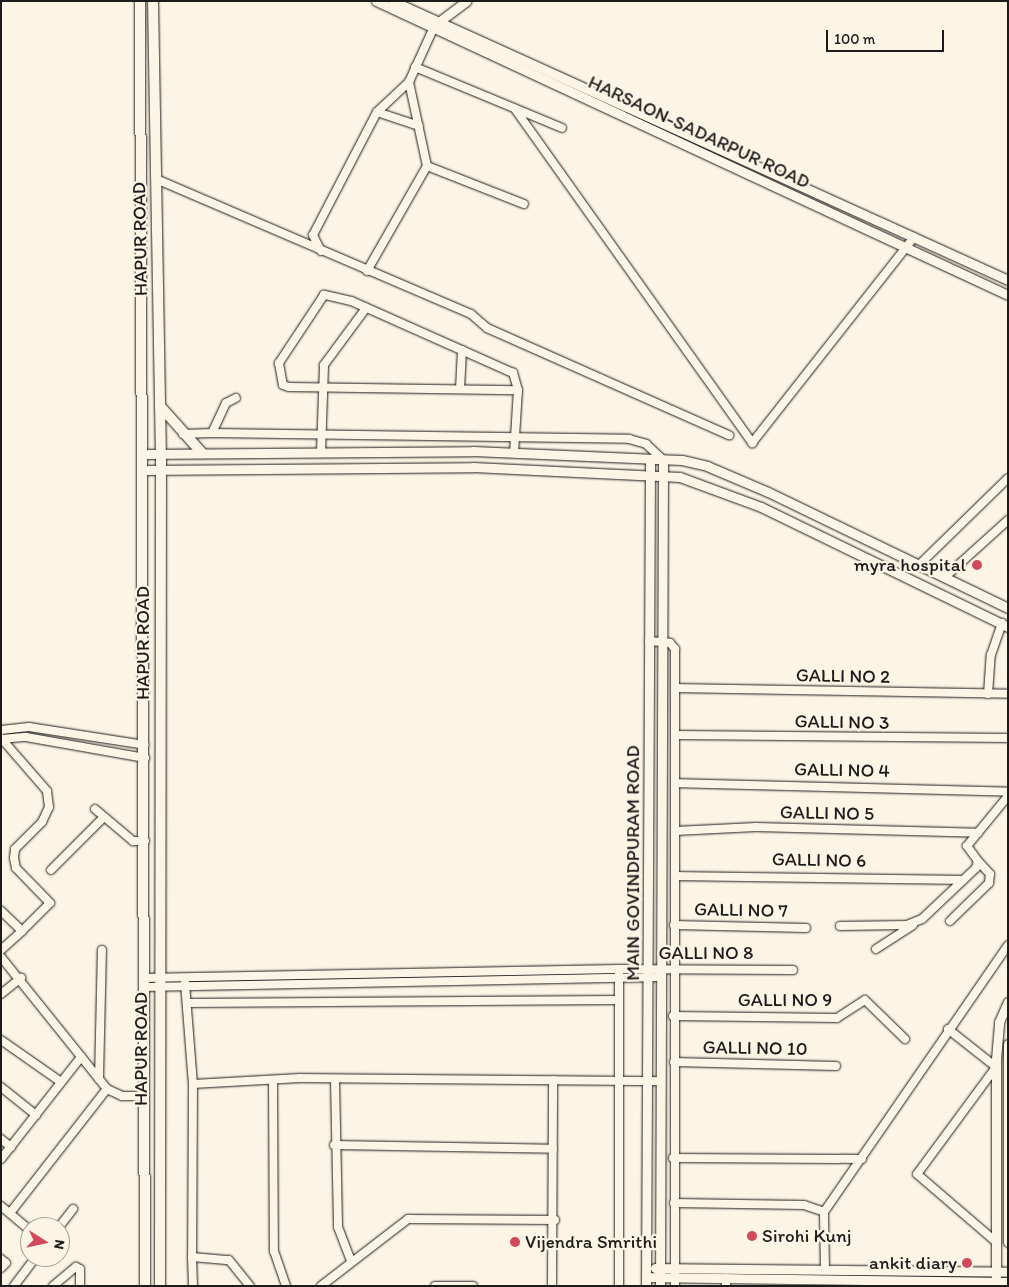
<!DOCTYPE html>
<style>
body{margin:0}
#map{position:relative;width:1009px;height:1287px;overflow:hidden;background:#fcf5e5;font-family:Itim,sans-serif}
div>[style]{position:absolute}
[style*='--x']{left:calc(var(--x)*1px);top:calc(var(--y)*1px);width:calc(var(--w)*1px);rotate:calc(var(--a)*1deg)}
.roads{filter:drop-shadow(0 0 1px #1c1c1c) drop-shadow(0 0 1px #1c1c1c)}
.minor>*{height:8px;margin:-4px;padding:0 4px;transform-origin:4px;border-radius:4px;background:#fcf5e5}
.tertiary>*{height:9px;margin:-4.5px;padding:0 4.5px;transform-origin:4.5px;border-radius:4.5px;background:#fcf5e5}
.secondary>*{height:10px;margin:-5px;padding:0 5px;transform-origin:5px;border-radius:5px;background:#fcf5e5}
.dots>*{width:14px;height:14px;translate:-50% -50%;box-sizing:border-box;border:2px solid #fcf5e5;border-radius:50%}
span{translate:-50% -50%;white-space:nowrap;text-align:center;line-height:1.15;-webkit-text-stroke:4.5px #fcf5e5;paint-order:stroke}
.street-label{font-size:19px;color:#1c1c1c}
.poi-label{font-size:19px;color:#1c1c1c}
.right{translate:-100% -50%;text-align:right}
.left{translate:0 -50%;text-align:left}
.frame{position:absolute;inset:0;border:2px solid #1c1c1c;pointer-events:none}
.north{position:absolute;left:20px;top:1217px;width:50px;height:50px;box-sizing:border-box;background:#fcf5e5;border:1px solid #a29e95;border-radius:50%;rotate:100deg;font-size:14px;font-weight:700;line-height:20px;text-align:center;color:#1c1c1c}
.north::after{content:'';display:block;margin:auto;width:18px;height:22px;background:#d1495b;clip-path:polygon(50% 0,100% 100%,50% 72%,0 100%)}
.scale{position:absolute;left:826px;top:30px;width:118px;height:22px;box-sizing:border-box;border:2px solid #1c1c1c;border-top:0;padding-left:6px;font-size:15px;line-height:18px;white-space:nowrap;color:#1c1c1c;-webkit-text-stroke:4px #fcf5e5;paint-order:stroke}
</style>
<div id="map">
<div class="roads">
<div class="minor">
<i style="--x:415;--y:67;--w:159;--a:22.5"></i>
<i style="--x:409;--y:82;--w:86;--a:77.9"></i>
<i style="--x:427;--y:166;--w:104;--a:21.4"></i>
<i style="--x:515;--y:109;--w:410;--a:54.6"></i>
<i style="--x:752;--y:443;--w:262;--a:-51.8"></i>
<i style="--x:377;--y:112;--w:44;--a:18.4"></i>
<i style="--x:156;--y:179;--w:343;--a:23.2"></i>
<i style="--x:471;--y:314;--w:21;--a:41"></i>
<i style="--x:487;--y:328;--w:265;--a:23.9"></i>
<i style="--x:321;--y:251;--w:18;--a:-117"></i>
<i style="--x:313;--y:235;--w:139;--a:-62.5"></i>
<i style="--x:377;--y:112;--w:44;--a:-43.2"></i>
<i style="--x:409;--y:82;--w:60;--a:-65.6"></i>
<i style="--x:367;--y:271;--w:121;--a:-60.3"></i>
<i style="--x:460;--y:389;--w:39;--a:-87"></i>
<i style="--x:212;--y:433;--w:417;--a:0.8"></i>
<i style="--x:629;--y:439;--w:18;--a:16"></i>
<i style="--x:646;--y:444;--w:23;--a:43"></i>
<i style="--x:183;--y:434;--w:29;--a:-2"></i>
<i style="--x:212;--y:433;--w:33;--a:-65"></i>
<i style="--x:226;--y:403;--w:11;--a:-27"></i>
<i style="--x:321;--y:452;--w:87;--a:-88"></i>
<i style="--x:324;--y:365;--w:71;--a:-53.6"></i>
<i style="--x:514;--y:453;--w:63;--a:-86.4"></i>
<i style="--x:518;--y:390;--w:18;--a:-106"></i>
<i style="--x:513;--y:373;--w:177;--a:-156"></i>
<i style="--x:351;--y:301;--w:28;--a:-167"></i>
<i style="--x:324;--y:295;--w:82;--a:123.5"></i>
<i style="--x:279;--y:363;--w:22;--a:80"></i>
<i style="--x:283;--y:385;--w:6;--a:18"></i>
<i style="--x:289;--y:387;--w:229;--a:0.8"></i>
<i style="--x:919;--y:565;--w:124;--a:-44.3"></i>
<i style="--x:945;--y:577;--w:85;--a:-42.1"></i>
<i style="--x:649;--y:641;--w:21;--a:5"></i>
<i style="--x:670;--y:643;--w:8;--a:50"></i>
<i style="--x:675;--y:649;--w:637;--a:90"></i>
<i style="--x:677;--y:688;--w:331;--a:1"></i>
<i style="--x:988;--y:694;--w:39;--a:-86"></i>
<i style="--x:991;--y:655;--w:34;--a:-71"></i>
<i style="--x:1;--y:730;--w:28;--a:-6"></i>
<i style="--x:29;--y:727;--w:117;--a:8.8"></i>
<i style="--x:676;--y:735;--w:332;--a:0.5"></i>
<i style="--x:1;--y:738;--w:70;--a:49"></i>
<i style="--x:47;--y:791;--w:16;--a:83"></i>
<i style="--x:49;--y:807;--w:17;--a:115"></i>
<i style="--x:42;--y:822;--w:38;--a:135"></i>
<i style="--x:15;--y:849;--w:9;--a:96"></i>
<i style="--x:14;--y:858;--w:10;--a:79"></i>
<i style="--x:16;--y:868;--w:49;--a:45.8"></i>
<i style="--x:50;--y:903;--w:40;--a:135"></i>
<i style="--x:22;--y:931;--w:29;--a:-136"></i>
<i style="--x:1;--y:739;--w:25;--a:-5"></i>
<i style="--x:26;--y:737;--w:121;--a:10"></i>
<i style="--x:675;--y:783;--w:333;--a:1.5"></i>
<i style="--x:95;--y:809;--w:50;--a:40.1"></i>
<i style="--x:133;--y:841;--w:12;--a:0"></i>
<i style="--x:675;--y:831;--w:81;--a:-2.8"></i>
<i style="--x:756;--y:827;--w:222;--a:1.5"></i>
<i style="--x:51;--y:870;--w:74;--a:-45"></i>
<i style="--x:675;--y:876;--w:288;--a:0.8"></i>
<i style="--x:950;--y:921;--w:54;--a:-44.3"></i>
<i style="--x:989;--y:883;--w:9;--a:-84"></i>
<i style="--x:990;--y:874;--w:18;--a:-133"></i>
<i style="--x:674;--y:925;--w:132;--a:1.3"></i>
<i style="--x:840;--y:926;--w:67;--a:-0.9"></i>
<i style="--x:907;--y:925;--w:16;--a:-22"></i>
<i style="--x:922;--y:919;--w:74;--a:-43.4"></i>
<i style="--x:976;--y:868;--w:7;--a:-74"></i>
<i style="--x:978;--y:861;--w:19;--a:-126"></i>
<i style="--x:967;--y:846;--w:65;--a:-50.6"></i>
<i style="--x:876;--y:949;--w:44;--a:-33"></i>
<i style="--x:1;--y:950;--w:28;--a:-42"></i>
<i style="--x:1;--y:957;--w:169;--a:51.2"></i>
<i style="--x:107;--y:1089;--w:17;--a:25"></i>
<i style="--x:122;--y:1096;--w:23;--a:0"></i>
<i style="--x:144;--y:978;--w:475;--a:-1.1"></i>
<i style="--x:619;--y:969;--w:174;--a:0.3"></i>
<i style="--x:185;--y:983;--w:101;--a:85.5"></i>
<i style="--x:193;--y:1084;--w:173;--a:90.3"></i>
<i style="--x:192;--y:1257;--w:37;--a:5"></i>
<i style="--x:229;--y:1260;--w:33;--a:51"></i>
<i style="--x:144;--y:987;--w:516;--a:-1.11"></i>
<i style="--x:1;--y:994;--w:26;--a:-39"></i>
<i style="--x:189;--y:1003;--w:430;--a:-0.4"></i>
<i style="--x:673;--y:1016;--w:164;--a:0.7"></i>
<i style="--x:837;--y:1018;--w:33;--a:-33"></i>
<i style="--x:865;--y:1000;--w:56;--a:44.3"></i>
<i style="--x:948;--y:1029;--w:61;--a:38.4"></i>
<i style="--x:996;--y:1067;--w:133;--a:126.4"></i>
<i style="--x:917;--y:1174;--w:104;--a:40.7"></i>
<i style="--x:1;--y:1040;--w:73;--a:35"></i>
<i style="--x:674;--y:1062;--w:162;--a:1.4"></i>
<i style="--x:99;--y:1079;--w:129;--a:-88.7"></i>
<i style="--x:273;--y:1080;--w:171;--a:89.7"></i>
<i style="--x:274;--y:1251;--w:37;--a:71"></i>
<i style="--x:335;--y:1081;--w:146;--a:88.8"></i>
<i style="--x:338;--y:1227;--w:36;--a:69"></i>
<i style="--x:193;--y:1084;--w:107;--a:-3.2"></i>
<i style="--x:300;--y:1078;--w:361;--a:0.5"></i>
<i style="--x:1;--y:1087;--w:45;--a:38.7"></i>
<i style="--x:1;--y:1139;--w:13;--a:39"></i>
<i style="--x:334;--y:1145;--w:219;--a:1"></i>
<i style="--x:673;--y:1158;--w:189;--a:0.3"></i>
<i style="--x:1;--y:1159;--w:130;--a:-51.9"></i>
<i style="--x:674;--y:1203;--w:130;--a:0.9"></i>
<i style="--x:804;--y:1205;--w:21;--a:19"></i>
<i style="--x:1;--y:1206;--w:38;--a:40"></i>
<i style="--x:10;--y:1213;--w:157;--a:-52"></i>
<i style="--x:59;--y:1227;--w:23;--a:-52"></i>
<i style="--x:192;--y:1257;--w:29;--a:88"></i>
<i style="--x:1;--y:1259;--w:6;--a:39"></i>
<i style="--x:6;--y:1263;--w:7;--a:135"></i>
<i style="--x:825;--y:1270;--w:58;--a:-91"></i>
<i style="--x:824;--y:1212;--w:324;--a:-55.4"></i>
<i style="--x:14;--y:1286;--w:36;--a:-53"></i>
<i style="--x:53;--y:1286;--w:30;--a:-40"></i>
<i style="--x:76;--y:1267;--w:4;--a:27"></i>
<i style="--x:80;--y:1269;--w:17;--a:90"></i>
<i style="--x:321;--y:1286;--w:110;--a:-37.6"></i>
<i style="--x:408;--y:1219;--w:147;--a:0.4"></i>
<i style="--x:435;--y:1286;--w:38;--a:0"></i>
<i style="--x:552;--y:1286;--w:206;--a:-89.7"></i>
<i style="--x:619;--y:1286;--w:313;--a:-90"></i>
<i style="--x:726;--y:1286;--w:8;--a:-90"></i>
</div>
<div class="tertiary">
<i style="--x:376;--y:1;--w:697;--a:24.95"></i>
<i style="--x:393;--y:1;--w:675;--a:24.4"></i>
<i style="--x:436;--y:24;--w:38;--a:-37"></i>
<i style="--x:144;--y:454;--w:329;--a:-0.5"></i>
<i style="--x:473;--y:451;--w:209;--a:2.5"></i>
<i style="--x:682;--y:460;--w:26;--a:13"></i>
<i style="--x:707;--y:466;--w:66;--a:23.1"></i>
<i style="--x:768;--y:492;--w:267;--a:25.8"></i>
<i style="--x:144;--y:470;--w:329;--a:-0.5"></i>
<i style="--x:473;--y:467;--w:207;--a:2.8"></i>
<i style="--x:680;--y:477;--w:86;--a:20.3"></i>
<i style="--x:761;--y:507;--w:275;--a:25.9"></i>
<i style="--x:1008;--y:1044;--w:198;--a:90"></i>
<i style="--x:655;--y:1268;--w:353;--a:0.6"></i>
<i style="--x:996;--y:1276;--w:217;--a:-90"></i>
<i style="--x:996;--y:1059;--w:37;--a:-85"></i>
<i style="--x:999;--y:1022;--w:22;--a:-66"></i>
<i style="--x:647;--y:1277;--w:361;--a:0.8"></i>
<i style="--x:646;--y:1286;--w:827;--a:-89.72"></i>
<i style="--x:660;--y:1286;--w:826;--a:-89.79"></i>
</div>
<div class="secondary">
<i style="--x:140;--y:1;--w:1285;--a:89.78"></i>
<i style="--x:153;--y:1;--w:453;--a:89"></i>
<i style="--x:161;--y:454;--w:832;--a:90.07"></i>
<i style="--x:160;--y:406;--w:63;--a:48.2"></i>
</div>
</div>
<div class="dots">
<i style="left:977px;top:565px;background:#d1495b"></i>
<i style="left:752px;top:1236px;background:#d1495b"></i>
<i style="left:515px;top:1242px;background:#d1495b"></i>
<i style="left:967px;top:1263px;background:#d1495b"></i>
</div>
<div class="street-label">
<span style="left:699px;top:132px;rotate:25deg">HARSAON-SADARPUR ROAD</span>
<span style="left:140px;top:239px;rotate:-91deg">HAPUR ROAD</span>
<span style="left:143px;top:643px;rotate:-90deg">HAPUR ROAD</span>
<span style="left:843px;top:676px;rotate:1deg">GALLI NO 2</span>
<span style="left:842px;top:722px;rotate:1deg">GALLI NO 3</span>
<span style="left:842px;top:770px;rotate:1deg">GALLI NO 4</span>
<span style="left:827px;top:813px;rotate:1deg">GALLI NO 5</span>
<span style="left:819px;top:860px;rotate:1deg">GALLI NO 6</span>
<span style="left:633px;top:863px;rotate:-90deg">MAIN GOVINDPURAM ROAD</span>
<span style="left:741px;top:910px;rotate:1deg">GALLI NO 7</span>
<span style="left:706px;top:953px">GALLI NO 8</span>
<span style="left:785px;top:1000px">GALLI NO 9</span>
<span style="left:755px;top:1048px;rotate:1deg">GALLI NO 10</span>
<span style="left:141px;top:1049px;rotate:-90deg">HAPUR ROAD</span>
</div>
<div class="poi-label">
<span class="right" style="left:966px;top:565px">myra hospital</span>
<span class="left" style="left:762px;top:1236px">Sirohi Kunj</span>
<span class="left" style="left:525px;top:1242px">Vijendra Smrithi</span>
<span class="right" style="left:957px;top:1263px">ankit diary</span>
</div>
<div class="frame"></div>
<div class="north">N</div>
<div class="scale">100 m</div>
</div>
